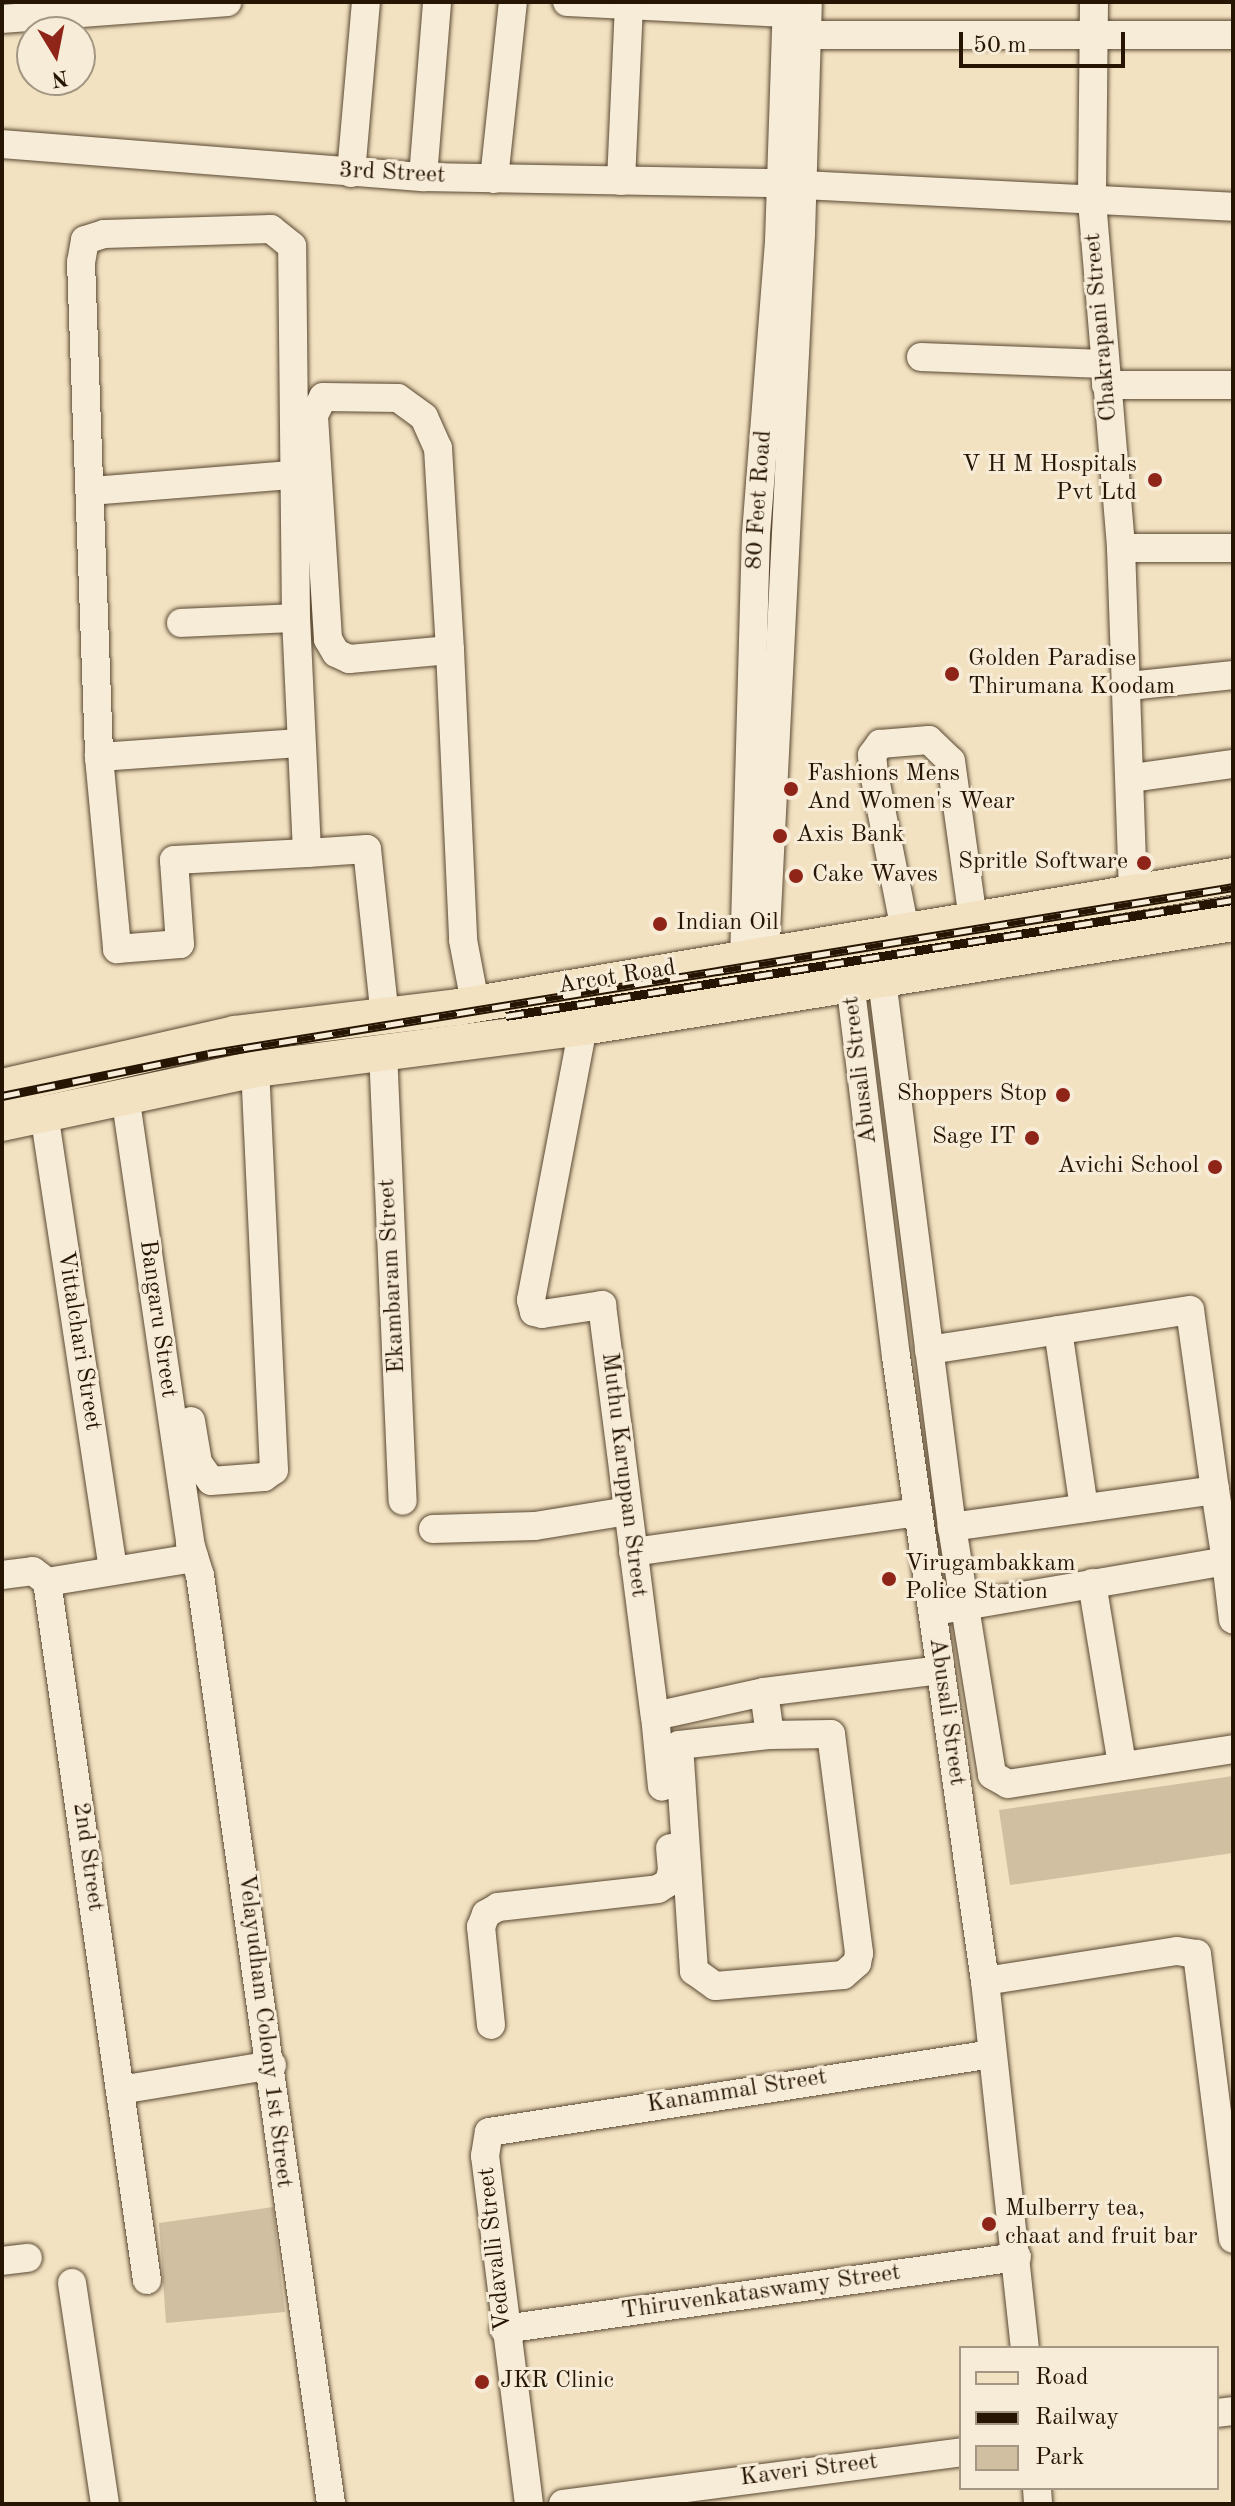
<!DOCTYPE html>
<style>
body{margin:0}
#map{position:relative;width:1235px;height:2506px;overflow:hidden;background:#f3e2c1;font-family:"Old Standard TT",serif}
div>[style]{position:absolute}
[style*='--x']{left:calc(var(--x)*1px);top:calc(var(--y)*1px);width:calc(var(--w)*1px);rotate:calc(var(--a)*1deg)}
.green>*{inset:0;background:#d0bfa1}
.roads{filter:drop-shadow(0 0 2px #594832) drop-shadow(0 0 2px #594832)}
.minor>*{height:28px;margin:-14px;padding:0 14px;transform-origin:14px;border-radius:14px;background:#f7ecd7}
.major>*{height:36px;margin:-18px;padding:0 18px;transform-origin:18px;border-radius:18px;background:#f3e2c1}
.rail>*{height:9px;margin-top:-4.5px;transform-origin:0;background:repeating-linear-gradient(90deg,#f7ecd7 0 18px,#261502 0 36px);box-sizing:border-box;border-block:2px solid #261502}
.dots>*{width:22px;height:22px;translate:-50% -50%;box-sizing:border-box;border:4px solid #f7ecd7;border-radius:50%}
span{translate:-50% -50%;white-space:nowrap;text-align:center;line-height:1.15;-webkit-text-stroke:6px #f7ecd7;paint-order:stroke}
.street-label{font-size:24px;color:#261502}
.poi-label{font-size:24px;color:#261502}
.right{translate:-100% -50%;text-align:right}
.left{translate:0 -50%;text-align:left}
.frame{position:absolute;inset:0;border:4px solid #261502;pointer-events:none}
.legend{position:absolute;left:959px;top:2346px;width:260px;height:144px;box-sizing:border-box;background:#f7ecd7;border:2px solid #a39682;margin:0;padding:10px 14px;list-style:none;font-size:24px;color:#261502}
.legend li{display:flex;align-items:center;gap:16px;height:40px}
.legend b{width:40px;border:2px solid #a39682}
.north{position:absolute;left:16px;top:16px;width:80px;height:80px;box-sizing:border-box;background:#f7ecd7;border:2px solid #a39682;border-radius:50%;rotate:170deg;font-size:22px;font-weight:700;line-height:32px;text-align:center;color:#261502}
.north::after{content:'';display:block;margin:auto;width:28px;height:36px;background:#8f2418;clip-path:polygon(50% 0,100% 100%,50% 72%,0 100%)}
.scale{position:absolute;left:959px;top:32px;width:166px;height:36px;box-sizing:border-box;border:4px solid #261502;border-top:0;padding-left:10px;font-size:24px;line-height:28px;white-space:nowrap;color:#261502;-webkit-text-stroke:6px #f7ecd7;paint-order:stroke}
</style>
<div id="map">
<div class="green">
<i style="clip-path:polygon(1233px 1776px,1233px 1853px,1010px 1885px,999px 1810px)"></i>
<i style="clip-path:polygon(273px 2207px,285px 2312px,166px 2323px,159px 2223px)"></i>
</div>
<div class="roads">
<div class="minor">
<i style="--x:567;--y:2;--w:220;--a:2.9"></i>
<i style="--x:1094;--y:2;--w:199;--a:90.6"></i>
<i style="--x:1092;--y:201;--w:348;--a:85.2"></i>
<i style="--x:1121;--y:548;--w:344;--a:88"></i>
<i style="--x:2;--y:19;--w:226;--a:-4.3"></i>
<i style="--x:808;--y:35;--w:425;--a:0"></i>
<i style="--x:2;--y:144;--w:422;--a:4.5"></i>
<i style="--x:423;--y:177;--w:359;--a:1"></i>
<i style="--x:351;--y:173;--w:172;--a:-85"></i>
<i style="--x:423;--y:177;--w:176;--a:-85.4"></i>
<i style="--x:494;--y:179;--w:178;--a:-83.9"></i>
<i style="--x:621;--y:181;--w:173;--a:-87.4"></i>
<i style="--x:802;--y:185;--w:432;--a:2.9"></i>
<i style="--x:921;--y:357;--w:183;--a:2.2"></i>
<i style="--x:1106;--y:385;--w:127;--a:0"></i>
<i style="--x:91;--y:491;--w:202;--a:-4.6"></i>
<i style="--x:1121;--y:548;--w:112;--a:0"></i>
<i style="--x:296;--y:618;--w:235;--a:87.3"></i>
<i style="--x:307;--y:853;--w:60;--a:-3.8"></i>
<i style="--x:367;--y:849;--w:169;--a:83.9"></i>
<i style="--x:181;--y:623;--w:115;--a:-2.5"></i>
<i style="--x:296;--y:618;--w:372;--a:-90.6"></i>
<i style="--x:292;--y:246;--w:27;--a:-141"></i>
<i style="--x:271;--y:229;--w:167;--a:178.3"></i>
<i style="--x:104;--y:234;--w:20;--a:162"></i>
<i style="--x:85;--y:240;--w:22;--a:100"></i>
<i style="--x:81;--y:262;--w:495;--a:87.9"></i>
<i style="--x:99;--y:757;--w:201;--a:-4"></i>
<i style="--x:450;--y:650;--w:101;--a:174.9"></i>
<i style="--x:349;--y:659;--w:14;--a:-155"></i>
<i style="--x:336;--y:653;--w:16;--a:-120"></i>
<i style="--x:328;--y:639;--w:224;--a:-93.6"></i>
<i style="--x:314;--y:415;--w:20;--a:-63"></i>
<i style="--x:323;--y:397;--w:75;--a:0.8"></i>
<i style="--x:398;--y:398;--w:32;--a:36"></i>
<i style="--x:424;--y:417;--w:34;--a:66"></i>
<i style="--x:438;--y:448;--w:202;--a:86.6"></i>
<i style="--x:450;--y:650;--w:290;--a:87.4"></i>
<i style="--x:463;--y:940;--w:64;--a:79.2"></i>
<i style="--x:1129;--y:686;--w:105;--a:-6"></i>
<i style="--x:99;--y:757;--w:193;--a:84.6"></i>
<i style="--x:117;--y:949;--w:63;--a:-4.5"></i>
<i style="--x:180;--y:944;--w:84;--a:-94.1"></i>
<i style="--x:174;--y:860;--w:133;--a:-3"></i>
<i style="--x:1132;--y:778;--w:102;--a:-7.9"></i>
<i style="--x:905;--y:930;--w:159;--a:-101.2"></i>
<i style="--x:874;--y:774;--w:19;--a:-96"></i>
<i style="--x:872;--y:755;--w:14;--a:-54"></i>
<i style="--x:880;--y:744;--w:49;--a:-4.7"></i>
<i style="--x:929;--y:740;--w:30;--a:44"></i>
<i style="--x:951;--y:761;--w:160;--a:82.1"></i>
<i style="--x:882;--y:980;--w:551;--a:82.71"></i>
<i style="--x:952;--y:1527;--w:251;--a:80.8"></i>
<i style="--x:992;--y:1775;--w:18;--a:29"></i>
<i style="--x:1008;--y:1784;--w:228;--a:-8.8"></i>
<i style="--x:850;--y:982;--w:377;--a:83"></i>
<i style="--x:896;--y:1356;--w:631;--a:81.9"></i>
<i style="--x:985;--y:1981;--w:369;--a:83.8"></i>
<i style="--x:774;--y:993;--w:42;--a:-102.4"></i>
<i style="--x:765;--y:952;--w:719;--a:-87.13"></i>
<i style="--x:801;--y:234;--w:232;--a:-88.3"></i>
<i style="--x:743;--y:998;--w:464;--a:-88.4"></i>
<i style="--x:756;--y:534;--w:293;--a:-85.5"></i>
<i style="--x:779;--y:242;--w:240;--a:-88.1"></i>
<i style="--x:583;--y:1027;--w:278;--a:100.8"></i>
<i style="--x:531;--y:1300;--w:12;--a:76"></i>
<i style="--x:534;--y:1312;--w:8;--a:14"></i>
<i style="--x:542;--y:1314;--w:61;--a:-8.5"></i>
<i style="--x:602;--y:1305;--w:414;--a:82.7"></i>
<i style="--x:655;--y:1716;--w:112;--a:-12.4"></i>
<i style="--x:764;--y:1692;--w:177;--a:-7.1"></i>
<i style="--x:383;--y:1051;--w:450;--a:87.5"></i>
<i style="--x:125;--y:1095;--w:453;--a:81.7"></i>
<i style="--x:190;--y:1543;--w:34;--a:73"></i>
<i style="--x:200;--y:1575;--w:938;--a:81.97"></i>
<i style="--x:44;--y:1113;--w:461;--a:81.4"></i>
<i style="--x:1058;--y:1330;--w:180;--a:81.7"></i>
<i style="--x:929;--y:1350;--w:264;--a:-8.7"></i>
<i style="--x:1190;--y:1310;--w:182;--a:82.1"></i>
<i style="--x:1215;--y:1490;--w:266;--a:172"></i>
<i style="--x:191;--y:1421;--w:43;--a:80.5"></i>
<i style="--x:198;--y:1463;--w:22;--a:54"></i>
<i style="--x:211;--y:1481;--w:53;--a:-4.3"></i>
<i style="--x:264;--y:1477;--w:12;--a:-35"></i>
<i style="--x:274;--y:1470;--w:401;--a:-92.7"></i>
<i style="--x:433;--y:1529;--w:102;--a:-1.7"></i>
<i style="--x:535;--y:1526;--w:94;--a:-9.2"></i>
<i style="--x:633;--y:1552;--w:287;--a:-8"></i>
<i style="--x:1226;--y:1561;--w:59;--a:83.2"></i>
<i style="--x:2;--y:1575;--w:31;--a:-7"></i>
<i style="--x:33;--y:1571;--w:18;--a:38"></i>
<i style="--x:1092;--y:1583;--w:184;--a:80.6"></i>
<i style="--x:946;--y:1609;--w:284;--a:-9.7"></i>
<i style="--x:1226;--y:1561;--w:72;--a:-98.8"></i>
<i style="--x:764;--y:1692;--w:43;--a:82.1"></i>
<i style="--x:770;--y:1735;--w:61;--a:-0.9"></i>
<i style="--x:831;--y:1734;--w:221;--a:82.7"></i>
<i style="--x:859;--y:1953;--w:10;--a:101"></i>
<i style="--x:857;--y:1963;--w:18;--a:139"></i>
<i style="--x:843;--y:1975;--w:128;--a:175.1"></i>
<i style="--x:715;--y:1986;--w:26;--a:-144"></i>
<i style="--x:694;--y:1971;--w:226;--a:-93.8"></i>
<i style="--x:679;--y:1745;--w:92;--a:-6.3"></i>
<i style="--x:655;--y:1716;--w:71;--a:84.4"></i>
<i style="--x:985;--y:1981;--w:194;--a:-8.9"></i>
<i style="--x:1177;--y:1951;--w:20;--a:9"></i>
<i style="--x:1197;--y:1954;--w:287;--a:82.8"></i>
<i style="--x:491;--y:2025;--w:99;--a:-95.8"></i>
<i style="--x:481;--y:1927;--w:14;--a:-69"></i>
<i style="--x:486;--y:1914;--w:14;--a:-30"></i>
<i style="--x:498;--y:1907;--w:161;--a:-6.4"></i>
<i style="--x:658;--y:1889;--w:13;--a:-32"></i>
<i style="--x:669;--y:1882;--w:12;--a:-76"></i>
<i style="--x:672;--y:1870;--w:22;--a:-95"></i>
<i style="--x:120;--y:2090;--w:154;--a:-9.3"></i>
<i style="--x:2;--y:2261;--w:26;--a:-7"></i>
<i style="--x:147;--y:2280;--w:705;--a:-98.15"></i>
<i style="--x:47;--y:1582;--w:149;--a:-9.3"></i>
<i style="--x:72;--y:2283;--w:223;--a:81.5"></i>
<i style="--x:504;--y:2329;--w:518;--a:-7.99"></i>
<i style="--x:1217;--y:2413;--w:16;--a:-7"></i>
<i style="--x:1037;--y:2488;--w:16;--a:86"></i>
<i style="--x:529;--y:2504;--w:351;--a:-97.2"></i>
<i style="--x:485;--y:2156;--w:24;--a:-81"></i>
<i style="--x:489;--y:2132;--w:509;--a:-8.81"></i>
<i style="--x:563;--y:2504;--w:401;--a:-7.4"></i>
</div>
<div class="major">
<i style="--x:2;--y:1087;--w:239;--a:-12.8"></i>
<i style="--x:235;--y:1034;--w:225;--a:-6.9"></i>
<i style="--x:458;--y:1007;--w:786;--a:-9.59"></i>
<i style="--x:2;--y:1123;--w:259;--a:-12"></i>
<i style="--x:255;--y:1069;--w:331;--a:-7.3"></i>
<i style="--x:583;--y:1027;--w:658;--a:-9.09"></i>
</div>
</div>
<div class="rail">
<i style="--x:506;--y:1016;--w:736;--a:-9.07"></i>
<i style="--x:2;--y:1096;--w:210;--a:-11.5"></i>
<i style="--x:208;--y:1054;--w:1039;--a:-9.25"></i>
</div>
<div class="dots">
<i style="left:1155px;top:480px;background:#8f2418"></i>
<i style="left:952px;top:674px;background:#8f2418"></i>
<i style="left:791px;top:789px;background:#8f2418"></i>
<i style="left:780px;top:836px;background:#8f2418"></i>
<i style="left:1144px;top:863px;background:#8f2418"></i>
<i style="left:796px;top:876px;background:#8f2418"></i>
<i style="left:660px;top:924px;background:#8f2418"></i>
<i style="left:1063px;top:1095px;background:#8f2418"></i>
<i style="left:1032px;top:1138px;background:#8f2418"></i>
<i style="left:1215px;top:1167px;background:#8f2418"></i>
<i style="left:889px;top:1579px;background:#8f2418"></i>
<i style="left:989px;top:2224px;background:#8f2418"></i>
<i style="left:482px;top:2382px;background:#8f2418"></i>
</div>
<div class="street-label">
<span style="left:392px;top:174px;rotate:3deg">3rd Street</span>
<span style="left:1102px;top:327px;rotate:-95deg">Chakrapani Street</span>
<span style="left:760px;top:500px;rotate:-86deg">80 Feet Road</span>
<span style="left:617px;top:978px;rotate:-9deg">Arcot Road</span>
<span style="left:861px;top:1070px;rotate:-97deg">Abusali Street</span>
<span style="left:393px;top:1276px;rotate:-93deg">Ekambaram Street</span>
<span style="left:157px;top:1319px;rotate:82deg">Bangaru Street</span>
<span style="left:78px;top:1341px;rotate:81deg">Vittalchari Street</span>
<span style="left:623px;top:1475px;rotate:83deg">Muthu Karuppan Street</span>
<span style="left:946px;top:1712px;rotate:82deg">Abusali Street</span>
<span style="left:87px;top:1857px;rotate:82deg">2nd Street</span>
<span style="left:264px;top:2031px;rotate:83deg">Velayudham Colony 1st Street</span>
<span style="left:737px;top:2092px;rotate:-9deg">Kanammal Street</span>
<span style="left:496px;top:2249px;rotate:-96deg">Vedavalli Street</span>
<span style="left:761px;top:2293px;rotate:-8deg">Thiruvenkataswamy Street</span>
<span style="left:809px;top:2471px;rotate:-7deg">Kaveri Street</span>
</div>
<div class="poi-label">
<span class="right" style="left:1137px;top:480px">V H M Hospitals<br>Pvt Ltd</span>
<span class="left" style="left:968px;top:674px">Golden Paradise<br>Thirumana Koodam</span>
<span class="left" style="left:807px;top:789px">Fashions Mens<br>And Women's Wear</span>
<span class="left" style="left:796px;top:836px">Axis Bank</span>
<span class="right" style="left:1128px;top:863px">Spritle Software</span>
<span class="left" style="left:812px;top:876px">Cake Waves</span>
<span class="left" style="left:676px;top:924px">Indian Oil</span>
<span class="right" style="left:1047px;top:1095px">Shoppers Stop</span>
<span class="right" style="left:1016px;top:1138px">Sage IT</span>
<span class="right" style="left:1199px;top:1167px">Avichi School</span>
<span class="left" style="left:905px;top:1579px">Virugambakkam<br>Police Station</span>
<span class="left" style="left:1005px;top:2224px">Mulberry tea,<br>chaat and fruit bar</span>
<span class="left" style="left:500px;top:2382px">JKR Clinic</span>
</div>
<div class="frame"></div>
<ul class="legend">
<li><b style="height:10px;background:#f3e2c1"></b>Road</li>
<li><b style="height:10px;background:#261502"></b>Railway</li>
<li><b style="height:22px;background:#d0bfa1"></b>Park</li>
</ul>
<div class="north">N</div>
<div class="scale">50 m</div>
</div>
